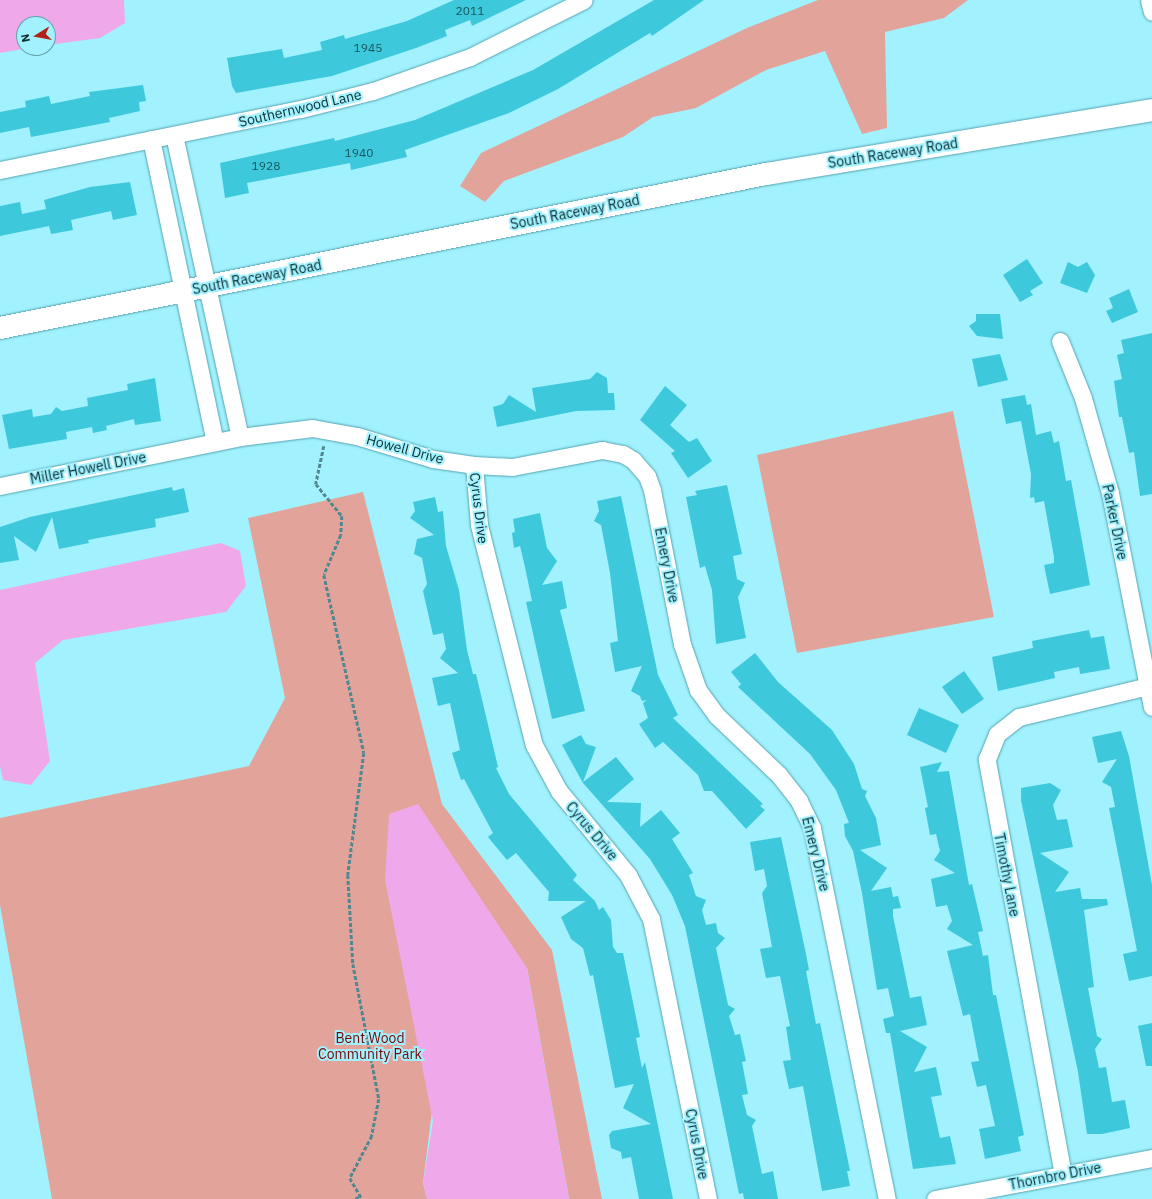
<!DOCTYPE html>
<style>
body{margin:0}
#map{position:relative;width:1152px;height:1199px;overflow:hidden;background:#a1f1fe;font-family:"IBM Plex Sans",sans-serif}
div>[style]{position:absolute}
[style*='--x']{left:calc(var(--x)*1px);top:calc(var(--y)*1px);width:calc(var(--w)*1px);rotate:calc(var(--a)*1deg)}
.green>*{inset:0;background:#e2a49a}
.water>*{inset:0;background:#efa9ea}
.building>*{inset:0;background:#3ec8dc}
.path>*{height:2.5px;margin-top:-1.25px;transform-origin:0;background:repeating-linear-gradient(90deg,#508891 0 4px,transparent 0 6px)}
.roads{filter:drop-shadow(0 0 1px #54a3b0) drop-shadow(0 0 1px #54a3b0)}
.street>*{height:17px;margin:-8.5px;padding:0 8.5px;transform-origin:8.5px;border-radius:8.5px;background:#fff}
.secondary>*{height:22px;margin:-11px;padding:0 11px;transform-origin:11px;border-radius:11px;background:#fff}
span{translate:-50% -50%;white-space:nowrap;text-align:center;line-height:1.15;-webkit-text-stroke:4px #a1f1fe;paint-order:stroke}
.number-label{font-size:12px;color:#17545c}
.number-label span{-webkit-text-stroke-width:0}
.street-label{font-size:14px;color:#0a2d32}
.park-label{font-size:14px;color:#7a0403}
.north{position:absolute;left:16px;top:16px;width:40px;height:40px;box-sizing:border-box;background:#a1f1fe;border:1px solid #65a3ac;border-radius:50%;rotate:259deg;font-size:11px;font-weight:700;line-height:16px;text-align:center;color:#0a2d32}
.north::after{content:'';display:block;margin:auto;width:14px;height:18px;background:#b22219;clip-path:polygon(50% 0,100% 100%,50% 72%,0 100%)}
</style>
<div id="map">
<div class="green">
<i style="clip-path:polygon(818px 0,968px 0,944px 18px,885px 32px,887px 128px,862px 134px,825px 51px,766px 70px,696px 108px,653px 117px,623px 137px,504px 181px,485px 202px,460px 186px,481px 153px,747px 28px)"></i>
<i style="clip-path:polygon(953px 411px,994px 617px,797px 653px,757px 455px)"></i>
<i style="clip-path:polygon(363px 492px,442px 804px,552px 950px,602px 1199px,569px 1199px,527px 968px,423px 1061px,432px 1112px,423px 1183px,427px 1199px,52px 1199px,0 905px,0 818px,249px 766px,285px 698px,248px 518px)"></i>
</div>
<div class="water">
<i style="clip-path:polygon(0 0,124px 0,125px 23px,100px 38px,48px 45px,48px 24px,24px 24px,24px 48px,29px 48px,0 53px)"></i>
<i style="clip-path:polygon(221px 543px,240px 551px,246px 586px,226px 612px,63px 640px,35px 663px,50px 761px,31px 785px,3px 780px,0 766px,0 590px)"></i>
<i style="clip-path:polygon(418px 804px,527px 968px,569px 1199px,427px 1199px,423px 1183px,433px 1121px,385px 880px,389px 814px)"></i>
</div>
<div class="building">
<i style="clip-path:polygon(454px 0,526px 0,472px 26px,470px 20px,445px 30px,447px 36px,416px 48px,332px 76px,236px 93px,232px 86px,227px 58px,282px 49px,284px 58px,322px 50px,320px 42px,344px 35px,345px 39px,407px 21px)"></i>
<i style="clip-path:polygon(654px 0,704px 0,652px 36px,650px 33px,558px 89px,509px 113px,405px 150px,407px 157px,351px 170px,350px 163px,247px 183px,249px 193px,225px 198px,220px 163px,334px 138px,335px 141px,415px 120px,533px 70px)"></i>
<i style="clip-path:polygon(143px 85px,146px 101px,139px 102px,140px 111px,109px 118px,110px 122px,31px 137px,29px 127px,0 133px,0 112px,26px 107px,25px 101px,49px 96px,51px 104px,90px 96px,89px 92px)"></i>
<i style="clip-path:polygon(130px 182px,137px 215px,113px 220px,111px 211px,71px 220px,73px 230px,51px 234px,49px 226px,0 236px,0 206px,20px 202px,22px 214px,46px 209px,44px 200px,90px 187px)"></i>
<i style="clip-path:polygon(1027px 259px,1043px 283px,1030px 291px,1033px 295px,1020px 302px,1003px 275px)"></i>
<i style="clip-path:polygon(1068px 262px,1078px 267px,1087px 262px,1095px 275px,1087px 293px,1060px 283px)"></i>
<i style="clip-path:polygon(1129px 289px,1138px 312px,1112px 323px,1106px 311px,1113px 308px,1109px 298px)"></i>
<i style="clip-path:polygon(976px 314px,1000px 314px,1003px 339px,977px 336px,969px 326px,976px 321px)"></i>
<i style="clip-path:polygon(1152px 333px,1152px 494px,1140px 496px,1134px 452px,1129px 453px,1122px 417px,1119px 417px,1114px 381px,1122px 379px,1117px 355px,1124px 353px,1121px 340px)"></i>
<i style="clip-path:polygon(1000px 354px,1008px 380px,978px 387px,972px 359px)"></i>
<i style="clip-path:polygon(597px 372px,607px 378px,608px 393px,614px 393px,615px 410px,576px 411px,497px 427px,493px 407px,503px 404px,509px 395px,536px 412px,532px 388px,590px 379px)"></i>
<i style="clip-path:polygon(155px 378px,161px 421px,135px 425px,134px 419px,106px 426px,107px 430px,93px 433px,92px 427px,66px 432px,67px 439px,9px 449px,2px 415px,32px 409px,33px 417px,51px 414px,56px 407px,62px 411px,88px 406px,87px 398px,128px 390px,127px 384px)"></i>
<i style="clip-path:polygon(665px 386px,687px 405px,670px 425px,689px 442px,697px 438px,712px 461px,688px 478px,671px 453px,675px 451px,640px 420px)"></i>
<i style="clip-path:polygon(1025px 395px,1027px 405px,1031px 404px,1036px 435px,1051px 431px,1054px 443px,1059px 441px,1066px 481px,1071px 480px,1090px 585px,1050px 594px,1044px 565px,1054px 563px,1054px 557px,1044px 501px,1035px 503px,1034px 497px,1030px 498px,1031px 474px,1021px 421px,1006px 424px,1001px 399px)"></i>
<i style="clip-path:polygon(727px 485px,742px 554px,733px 556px,737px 579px,745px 583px,738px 597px,746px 638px,716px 644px,712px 590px,705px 566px,700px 568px,686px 497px,697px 495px,695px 491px)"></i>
<i style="clip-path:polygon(172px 487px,173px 491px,184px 488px,189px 512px,155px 519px,156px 527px,88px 540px,89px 543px,59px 549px,52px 517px,36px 552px,14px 536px,19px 560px,0 563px,0 527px,30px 517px)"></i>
<i style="clip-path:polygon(621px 496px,658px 675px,678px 715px,673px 718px,763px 804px,760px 806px,765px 810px,746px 829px,712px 791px,704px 791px,698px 775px,663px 742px,655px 748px,639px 724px,648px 718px,643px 703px,647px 700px,642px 701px,640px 696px,631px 691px,642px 666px,615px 672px,610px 643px,618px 641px,610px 573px,601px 525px,594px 521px,599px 511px,597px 501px)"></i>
<i style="clip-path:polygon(435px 497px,438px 512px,443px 511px,446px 546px,459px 590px,467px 650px,473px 674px,476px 674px,498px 767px,496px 768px,509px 794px,577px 875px,573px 880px,595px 901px,599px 910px,603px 907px,611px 920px,613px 947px,617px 953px,623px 953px,640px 1037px,636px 1038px,642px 1068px,645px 1062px,673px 1199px,639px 1199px,631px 1157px,622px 1159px,621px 1152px,611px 1148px,609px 1135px,612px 1131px,651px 1124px,623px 1108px,634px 1084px,615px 1088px,593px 975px,590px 976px,583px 948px,571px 939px,561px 917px,586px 901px,548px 901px,549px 892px,516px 853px,507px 860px,488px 837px,493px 833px,464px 779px,461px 780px,452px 753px,460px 750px,450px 703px,438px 706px,432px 678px,458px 673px,440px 658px,446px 649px,443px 633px,433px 635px,423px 591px,427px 584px,422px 558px,414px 554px,417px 539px,434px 535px,410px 518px,415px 511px,413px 502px)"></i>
<i style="clip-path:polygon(540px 513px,547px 548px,557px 561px,542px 585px,562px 581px,567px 608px,560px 610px,585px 711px,552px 719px,526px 602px,532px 601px,525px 567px,520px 546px,514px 548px,512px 533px,515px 532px,513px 519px)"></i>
<i style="clip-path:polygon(1089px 630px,1091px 638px,1104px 636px,1110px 669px,1080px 674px,1079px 667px,1054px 672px,1055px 678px,998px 691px,992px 657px,1033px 648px,1032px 641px)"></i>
<i style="clip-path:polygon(755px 653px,778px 682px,832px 730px,854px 764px,862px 789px,867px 791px,865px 796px,876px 818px,881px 845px,860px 850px,887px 868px,871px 891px,891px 887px,893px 897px,898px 896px,901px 908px,893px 909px,893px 916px,910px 998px,921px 996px,927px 1025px,900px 1031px,927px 1047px,914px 1072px,936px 1067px,942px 1095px,931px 1097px,940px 1138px,950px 1136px,956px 1164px,913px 1169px,890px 1033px,886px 1033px,883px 1019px,894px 1016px,888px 988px,877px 990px,862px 893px,853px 851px,845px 836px,844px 824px,849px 823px,836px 790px,810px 754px,738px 687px,741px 684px,731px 672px)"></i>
<i style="clip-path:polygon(964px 671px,984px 699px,962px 714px,942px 687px)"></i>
<i style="clip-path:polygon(919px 708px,959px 725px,946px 753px,907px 735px)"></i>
<i style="clip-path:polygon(1121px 731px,1129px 756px,1152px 885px,1152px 976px,1129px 981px,1123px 954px,1137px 951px,1109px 808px,1115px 807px,1111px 787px,1102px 782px,1117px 759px,1098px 763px,1092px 737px)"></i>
<i style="clip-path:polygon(581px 735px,586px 744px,596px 747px,583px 782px,616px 757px,634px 779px,607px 802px,641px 803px,640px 827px,661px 810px,680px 833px,672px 839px,693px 873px,689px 875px,696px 896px,706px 900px,702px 910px,706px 925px,716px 923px,718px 933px,725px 938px,716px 948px,728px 1005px,735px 1009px,729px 1016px,735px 1035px,740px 1034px,746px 1061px,742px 1062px,748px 1094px,742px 1095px,747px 1115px,756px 1120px,752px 1126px,762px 1174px,773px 1171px,778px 1199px,744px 1199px,743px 1193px,739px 1194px,685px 926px,672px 895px,650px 859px,583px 783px,562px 745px)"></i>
<i style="clip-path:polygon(942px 762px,937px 772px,949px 771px,969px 885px,972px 884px,983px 931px,978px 932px,983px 956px,988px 955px,993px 995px,996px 995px,1024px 1135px,1018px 1137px,1021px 1151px,985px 1159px,979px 1129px,995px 1126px,986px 1085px,977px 1087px,971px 1062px,979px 1061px,970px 1014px,963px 1016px,947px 951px,973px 945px,947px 929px,952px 921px,947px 905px,936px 907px,931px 879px,955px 873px,934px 860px,940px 851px,936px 834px,930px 835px,925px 808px,928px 807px,920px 767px)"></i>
<i style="clip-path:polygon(1050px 783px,1061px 790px,1053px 805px,1057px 820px,1067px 819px,1073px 847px,1040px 853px,1069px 872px,1055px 892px,1080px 888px,1082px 899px,1107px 899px,1108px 905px,1084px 910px,1094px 987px,1088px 988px,1097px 1036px,1102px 1039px,1095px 1049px,1099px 1068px,1106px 1067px,1112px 1102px,1125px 1100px,1130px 1128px,1102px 1134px,1087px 1134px,1078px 1072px,1021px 800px,1021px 788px)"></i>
<i style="clip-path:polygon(781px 837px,806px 954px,809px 970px,806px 971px,816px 1024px,820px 1023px,850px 1171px,847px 1171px,850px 1186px,822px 1191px,803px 1086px,789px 1089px,783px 1061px,791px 1060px,786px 1027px,790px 1026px,780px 976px,766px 978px,760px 949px,772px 947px,762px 893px,767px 886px,764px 869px,755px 871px,750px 842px)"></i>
<i style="clip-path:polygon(1152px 1023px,1152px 1066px,1146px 1066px,1138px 1026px)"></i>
</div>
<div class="path">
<i style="--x:324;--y:446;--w:39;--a:102"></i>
<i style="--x:316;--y:484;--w:41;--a:50.9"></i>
<i style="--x:342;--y:516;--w:19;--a:93"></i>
<i style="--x:341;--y:535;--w:43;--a:113"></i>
<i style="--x:324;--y:575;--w:182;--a:77.3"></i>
<i style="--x:364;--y:753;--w:123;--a:97.5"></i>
<i style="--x:348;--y:875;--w:89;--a:86.8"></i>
<i style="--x:353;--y:964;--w:137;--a:79.1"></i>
<i style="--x:379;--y:1099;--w:38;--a:101"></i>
<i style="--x:372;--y:1136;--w:47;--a:117.6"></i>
<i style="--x:350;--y:1178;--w:24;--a:60"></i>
<i style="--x:355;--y:1199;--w:6;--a:-31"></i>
</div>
<div class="roads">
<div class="street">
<i style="--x:1149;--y:0;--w:12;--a:76"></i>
<i style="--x:174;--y:135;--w:309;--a:77.7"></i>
<i style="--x:151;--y:139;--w:310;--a:78.1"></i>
<i style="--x:0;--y:170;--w:307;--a:-11.5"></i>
<i style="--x:301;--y:109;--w:74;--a:-14"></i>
<i style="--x:373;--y:91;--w:103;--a:-19.3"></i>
<i style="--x:470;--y:57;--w:127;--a:-26.6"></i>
<i style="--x:1060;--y:341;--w:61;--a:68"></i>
<i style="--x:1083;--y:398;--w:99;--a:74.1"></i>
<i style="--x:1110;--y:493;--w:218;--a:78.9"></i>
<i style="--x:474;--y:465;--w:60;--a:85.2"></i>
<i style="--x:479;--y:525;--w:227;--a:76"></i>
<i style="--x:534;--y:745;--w:52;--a:61.5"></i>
<i style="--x:559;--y:791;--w:109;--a:50.6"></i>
<i style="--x:628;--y:875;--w:50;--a:62.4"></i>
<i style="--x:651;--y:919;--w:286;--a:78.5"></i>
<i style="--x:0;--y:486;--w:245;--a:-11.5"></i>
<i style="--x:240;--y:437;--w:73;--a:-7.1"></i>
<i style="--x:312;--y:428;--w:46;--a:10.1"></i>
<i style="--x:357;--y:436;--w:79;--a:16.8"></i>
<i style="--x:433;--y:459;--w:41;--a:8.3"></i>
<i style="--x:474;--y:465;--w:38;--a:3"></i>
<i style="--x:512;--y:467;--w:92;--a:-10.7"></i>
<i style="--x:602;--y:450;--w:21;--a:11"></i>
<i style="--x:623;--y:454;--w:12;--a:31"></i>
<i style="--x:633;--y:460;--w:21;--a:49"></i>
<i style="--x:647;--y:476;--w:15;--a:70"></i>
<i style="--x:652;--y:490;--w:157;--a:79"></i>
<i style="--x:682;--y:644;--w:49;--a:70.8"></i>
<i style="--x:698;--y:690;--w:31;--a:54"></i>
<i style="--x:716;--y:715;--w:87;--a:43.6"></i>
<i style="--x:779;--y:775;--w:33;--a:52"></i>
<i style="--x:799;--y:801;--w:30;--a:64"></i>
<i style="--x:812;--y:828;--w:379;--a:78.6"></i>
<i style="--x:1063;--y:1175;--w:423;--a:-100.4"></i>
<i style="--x:987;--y:759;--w:27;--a:-68"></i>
<i style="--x:997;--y:734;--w:28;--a:-38"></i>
<i style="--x:1019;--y:717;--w:133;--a:-13.5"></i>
<i style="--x:935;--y:1199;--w:221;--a:-10.7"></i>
</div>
<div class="secondary">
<i style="--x:0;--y:328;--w:781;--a:-11.37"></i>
<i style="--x:766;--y:174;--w:391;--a:-9.4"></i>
</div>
</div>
<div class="number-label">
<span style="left:470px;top:11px">2011</span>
<span style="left:368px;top:48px">1945</span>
<span style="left:359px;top:153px">1940</span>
<span style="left:266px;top:166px">1928</span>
</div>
<div class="street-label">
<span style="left:300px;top:108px;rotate:-13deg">Southernwood Lane</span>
<span style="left:893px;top:153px;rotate:-9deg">South Raceway Road</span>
<span style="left:575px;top:212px;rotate:-11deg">South Raceway Road</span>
<span style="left:257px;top:277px;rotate:-11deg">South Raceway Road</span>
<span style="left:405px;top:449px;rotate:15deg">Howell Drive</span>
<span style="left:88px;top:468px;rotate:-11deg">Miller Howell Drive</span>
<span style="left:479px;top:508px;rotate:83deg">Cyrus Drive</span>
<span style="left:1115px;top:522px;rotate:78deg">Parker Drive</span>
<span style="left:667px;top:565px;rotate:79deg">Emery Drive</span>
<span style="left:592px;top:831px;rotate:50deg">Cyrus Drive</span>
<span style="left:816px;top:854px;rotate:76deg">Emery Drive</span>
<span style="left:1007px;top:875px;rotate:79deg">Timothy Lane</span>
<span style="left:697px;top:1144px;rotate:79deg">Cyrus Drive</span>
<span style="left:1055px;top:1176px;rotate:-11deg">Thornbro Drive</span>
</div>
<div class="park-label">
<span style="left:370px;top:1046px">Bent Wood<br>Community Park</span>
</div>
<div class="north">N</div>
</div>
